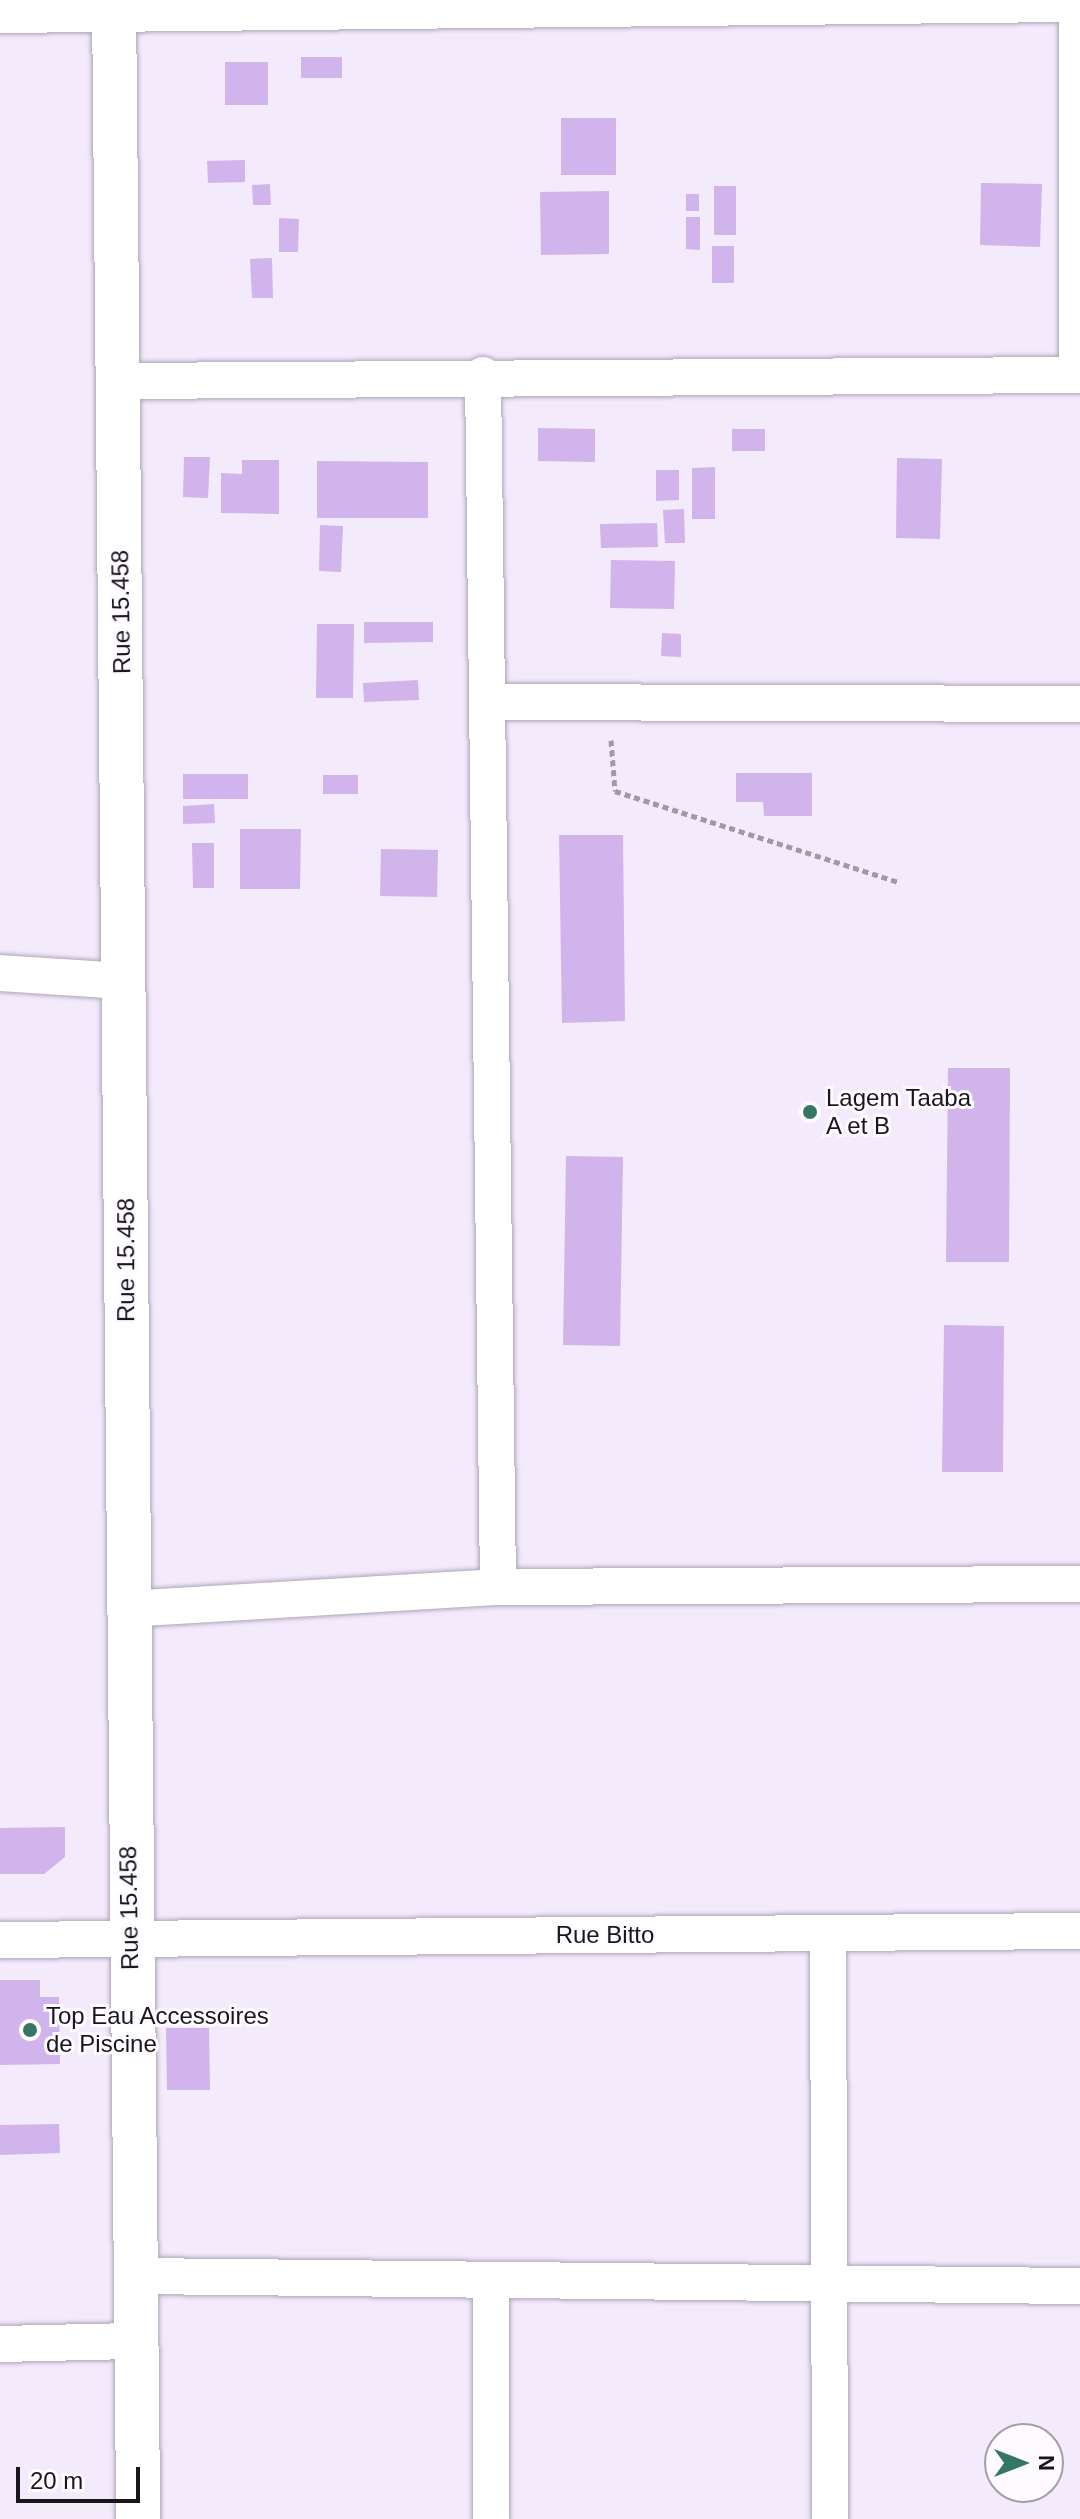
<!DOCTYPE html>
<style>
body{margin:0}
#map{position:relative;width:1080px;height:2519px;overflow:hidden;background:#f3eafc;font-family:Helvetica,sans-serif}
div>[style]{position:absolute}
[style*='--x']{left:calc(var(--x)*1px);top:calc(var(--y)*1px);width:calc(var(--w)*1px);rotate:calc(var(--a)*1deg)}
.building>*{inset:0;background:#d1b4ec}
.path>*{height:5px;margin-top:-2.5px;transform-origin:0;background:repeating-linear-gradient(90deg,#a099a7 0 6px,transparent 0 10px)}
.roads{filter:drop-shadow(0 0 2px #aea5b6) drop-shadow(0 0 2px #aea5b6)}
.minor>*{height:36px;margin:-18px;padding:0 18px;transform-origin:18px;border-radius:18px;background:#fff}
.secondary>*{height:44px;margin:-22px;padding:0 22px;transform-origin:22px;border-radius:22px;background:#fff}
.dots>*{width:22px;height:22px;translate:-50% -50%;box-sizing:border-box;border:4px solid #fdfbff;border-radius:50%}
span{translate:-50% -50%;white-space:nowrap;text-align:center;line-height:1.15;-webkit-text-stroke:6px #fdfbff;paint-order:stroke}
.street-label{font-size:24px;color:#19151c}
.poi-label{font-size:24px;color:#19151c}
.left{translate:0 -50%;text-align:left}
.north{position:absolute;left:984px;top:2423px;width:80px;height:80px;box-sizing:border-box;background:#fdfbff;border:2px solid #a29fa4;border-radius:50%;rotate:90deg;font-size:22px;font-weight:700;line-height:32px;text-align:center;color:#19151c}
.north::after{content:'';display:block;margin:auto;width:28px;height:36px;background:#367664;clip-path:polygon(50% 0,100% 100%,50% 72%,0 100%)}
.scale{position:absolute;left:16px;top:2467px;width:124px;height:36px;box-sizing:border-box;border:4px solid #19151c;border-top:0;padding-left:10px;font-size:24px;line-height:28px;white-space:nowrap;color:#19151c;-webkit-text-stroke:6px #fdfbff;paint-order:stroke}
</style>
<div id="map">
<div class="building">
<i style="clip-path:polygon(301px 57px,342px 57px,342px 78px,301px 78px)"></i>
<i style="clip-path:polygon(225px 62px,268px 62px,268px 105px,225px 105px)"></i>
<i style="clip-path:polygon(561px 118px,616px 118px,616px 175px,561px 175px)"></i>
<i style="clip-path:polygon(245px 160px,245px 182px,208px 183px,207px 161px)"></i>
<i style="clip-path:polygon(981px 183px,1042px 184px,1040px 247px,980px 245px)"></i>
<i style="clip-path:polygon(270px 184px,271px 205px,253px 205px,252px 185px)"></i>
<i style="clip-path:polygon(714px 186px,736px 186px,736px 235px,714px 235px)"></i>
<i style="clip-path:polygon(609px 191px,609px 254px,541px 255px,540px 192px)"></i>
<i style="clip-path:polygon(686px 194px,699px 194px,699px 211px,686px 211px)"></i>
<i style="clip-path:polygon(686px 217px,700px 217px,700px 250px,686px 249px)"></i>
<i style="clip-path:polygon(279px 218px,299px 219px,298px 252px,279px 252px)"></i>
<i style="clip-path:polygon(712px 246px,734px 246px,734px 283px,712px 283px)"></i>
<i style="clip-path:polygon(272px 258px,273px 298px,252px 298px,250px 259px)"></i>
<i style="clip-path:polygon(538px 428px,595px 429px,595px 462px,538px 461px)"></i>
<i style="clip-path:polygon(732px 429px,765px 429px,765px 451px,732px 451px)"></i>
<i style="clip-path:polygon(184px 457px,210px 457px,208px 498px,183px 497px)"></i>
<i style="clip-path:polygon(897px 458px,942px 459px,940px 539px,896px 538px)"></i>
<i style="clip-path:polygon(242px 460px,279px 460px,279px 514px,221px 513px,221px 473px,242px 474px)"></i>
<i style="clip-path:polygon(317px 461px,428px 462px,428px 518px,317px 518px)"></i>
<i style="clip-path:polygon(715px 467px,715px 519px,692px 519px,692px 468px)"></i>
<i style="clip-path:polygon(656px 470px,679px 470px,679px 500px,656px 501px)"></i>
<i style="clip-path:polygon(684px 509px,685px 543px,665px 543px,663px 510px)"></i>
<i style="clip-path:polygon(657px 523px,658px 547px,601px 548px,600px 524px)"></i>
<i style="clip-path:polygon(320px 525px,343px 526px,341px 572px,319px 571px)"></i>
<i style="clip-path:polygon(611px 560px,675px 561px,674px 609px,610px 608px)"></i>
<i style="clip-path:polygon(364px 622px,433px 622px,433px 642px,364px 643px)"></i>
<i style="clip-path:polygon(317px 624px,354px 624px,353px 698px,316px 698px)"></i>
<i style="clip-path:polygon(662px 633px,681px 634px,681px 657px,661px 656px)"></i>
<i style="clip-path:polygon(418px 680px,419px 700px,364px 702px,363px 683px)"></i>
<i style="clip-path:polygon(736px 773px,812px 773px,812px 816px,764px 816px,763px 802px,736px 802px)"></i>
<i style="clip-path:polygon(183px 774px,248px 774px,248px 799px,183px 799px)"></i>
<i style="clip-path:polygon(323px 775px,358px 775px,358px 794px,323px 794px)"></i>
<i style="clip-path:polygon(214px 804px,215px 823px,183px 824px,183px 806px)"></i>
<i style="clip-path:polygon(240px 829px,301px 829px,300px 889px,240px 889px)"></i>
<i style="clip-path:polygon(559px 835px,623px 835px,625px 1021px,562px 1023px)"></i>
<i style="clip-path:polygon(192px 843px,214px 843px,214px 888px,193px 888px)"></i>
<i style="clip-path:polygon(381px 849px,438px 850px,437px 897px,380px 896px)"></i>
<i style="clip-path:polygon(948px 1068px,1010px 1068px,1009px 1262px,946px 1262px)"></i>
<i style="clip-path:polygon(566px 1156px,623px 1157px,620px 1346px,563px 1345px)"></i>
<i style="clip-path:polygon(944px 1325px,1004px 1326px,1003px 1472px,942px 1472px)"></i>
<i style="clip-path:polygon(65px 1827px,65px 1857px,44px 1874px,0 1874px,0 1828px)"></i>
<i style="clip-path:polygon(0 1980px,40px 1980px,40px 1997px,59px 1997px,60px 2064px,0 2065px)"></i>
<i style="clip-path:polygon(166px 2028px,209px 2028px,210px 2090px,167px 2090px)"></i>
<i style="clip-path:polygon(59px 2124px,60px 2153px,0 2155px,0 2125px)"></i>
</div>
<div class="path">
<i style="--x:611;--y:740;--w:51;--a:85.5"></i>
<i style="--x:615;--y:791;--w:298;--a:17.8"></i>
</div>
<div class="roads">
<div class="minor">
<i style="--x:1077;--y:0;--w:375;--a:90"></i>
<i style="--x:0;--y:15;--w:1077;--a:-0.59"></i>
<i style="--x:483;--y:375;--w:1212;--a:89.29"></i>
<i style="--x:118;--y:381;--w:962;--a:-0.36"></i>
<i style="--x:489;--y:702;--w:591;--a:0.19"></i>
<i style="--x:0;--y:973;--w:125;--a:3.7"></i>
<i style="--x:127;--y:1609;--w:372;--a:-3.4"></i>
<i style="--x:498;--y:1587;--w:582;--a:-0.3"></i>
<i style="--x:828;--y:1933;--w:586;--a:89.8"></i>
<i style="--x:0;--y:1940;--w:1080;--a:-0.48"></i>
<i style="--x:136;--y:2276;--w:944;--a:0.61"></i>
<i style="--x:0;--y:2344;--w:135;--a:-1.3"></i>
<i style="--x:491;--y:2519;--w:237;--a:-90"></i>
</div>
<div class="secondary">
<i style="--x:114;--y:0;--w:2519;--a:89.45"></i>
</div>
</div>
<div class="dots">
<i style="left:810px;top:1112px;background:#367664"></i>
<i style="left:30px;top:2030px;background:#367664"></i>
</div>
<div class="street-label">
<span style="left:121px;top:612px;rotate:-91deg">Rue 15.458</span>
<span style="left:126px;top:1260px;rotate:-90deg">Rue 15.458</span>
<span style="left:129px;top:1908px;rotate:-91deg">Rue 15.458</span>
<span style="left:605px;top:1935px">Rue Bitto</span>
</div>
<div class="poi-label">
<span class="left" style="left:826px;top:1112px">Lagem Taaba<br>A et B</span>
<span class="left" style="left:46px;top:2030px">Top Eau Accessoires<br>de Piscine</span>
</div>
<div class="north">N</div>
<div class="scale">20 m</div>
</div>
